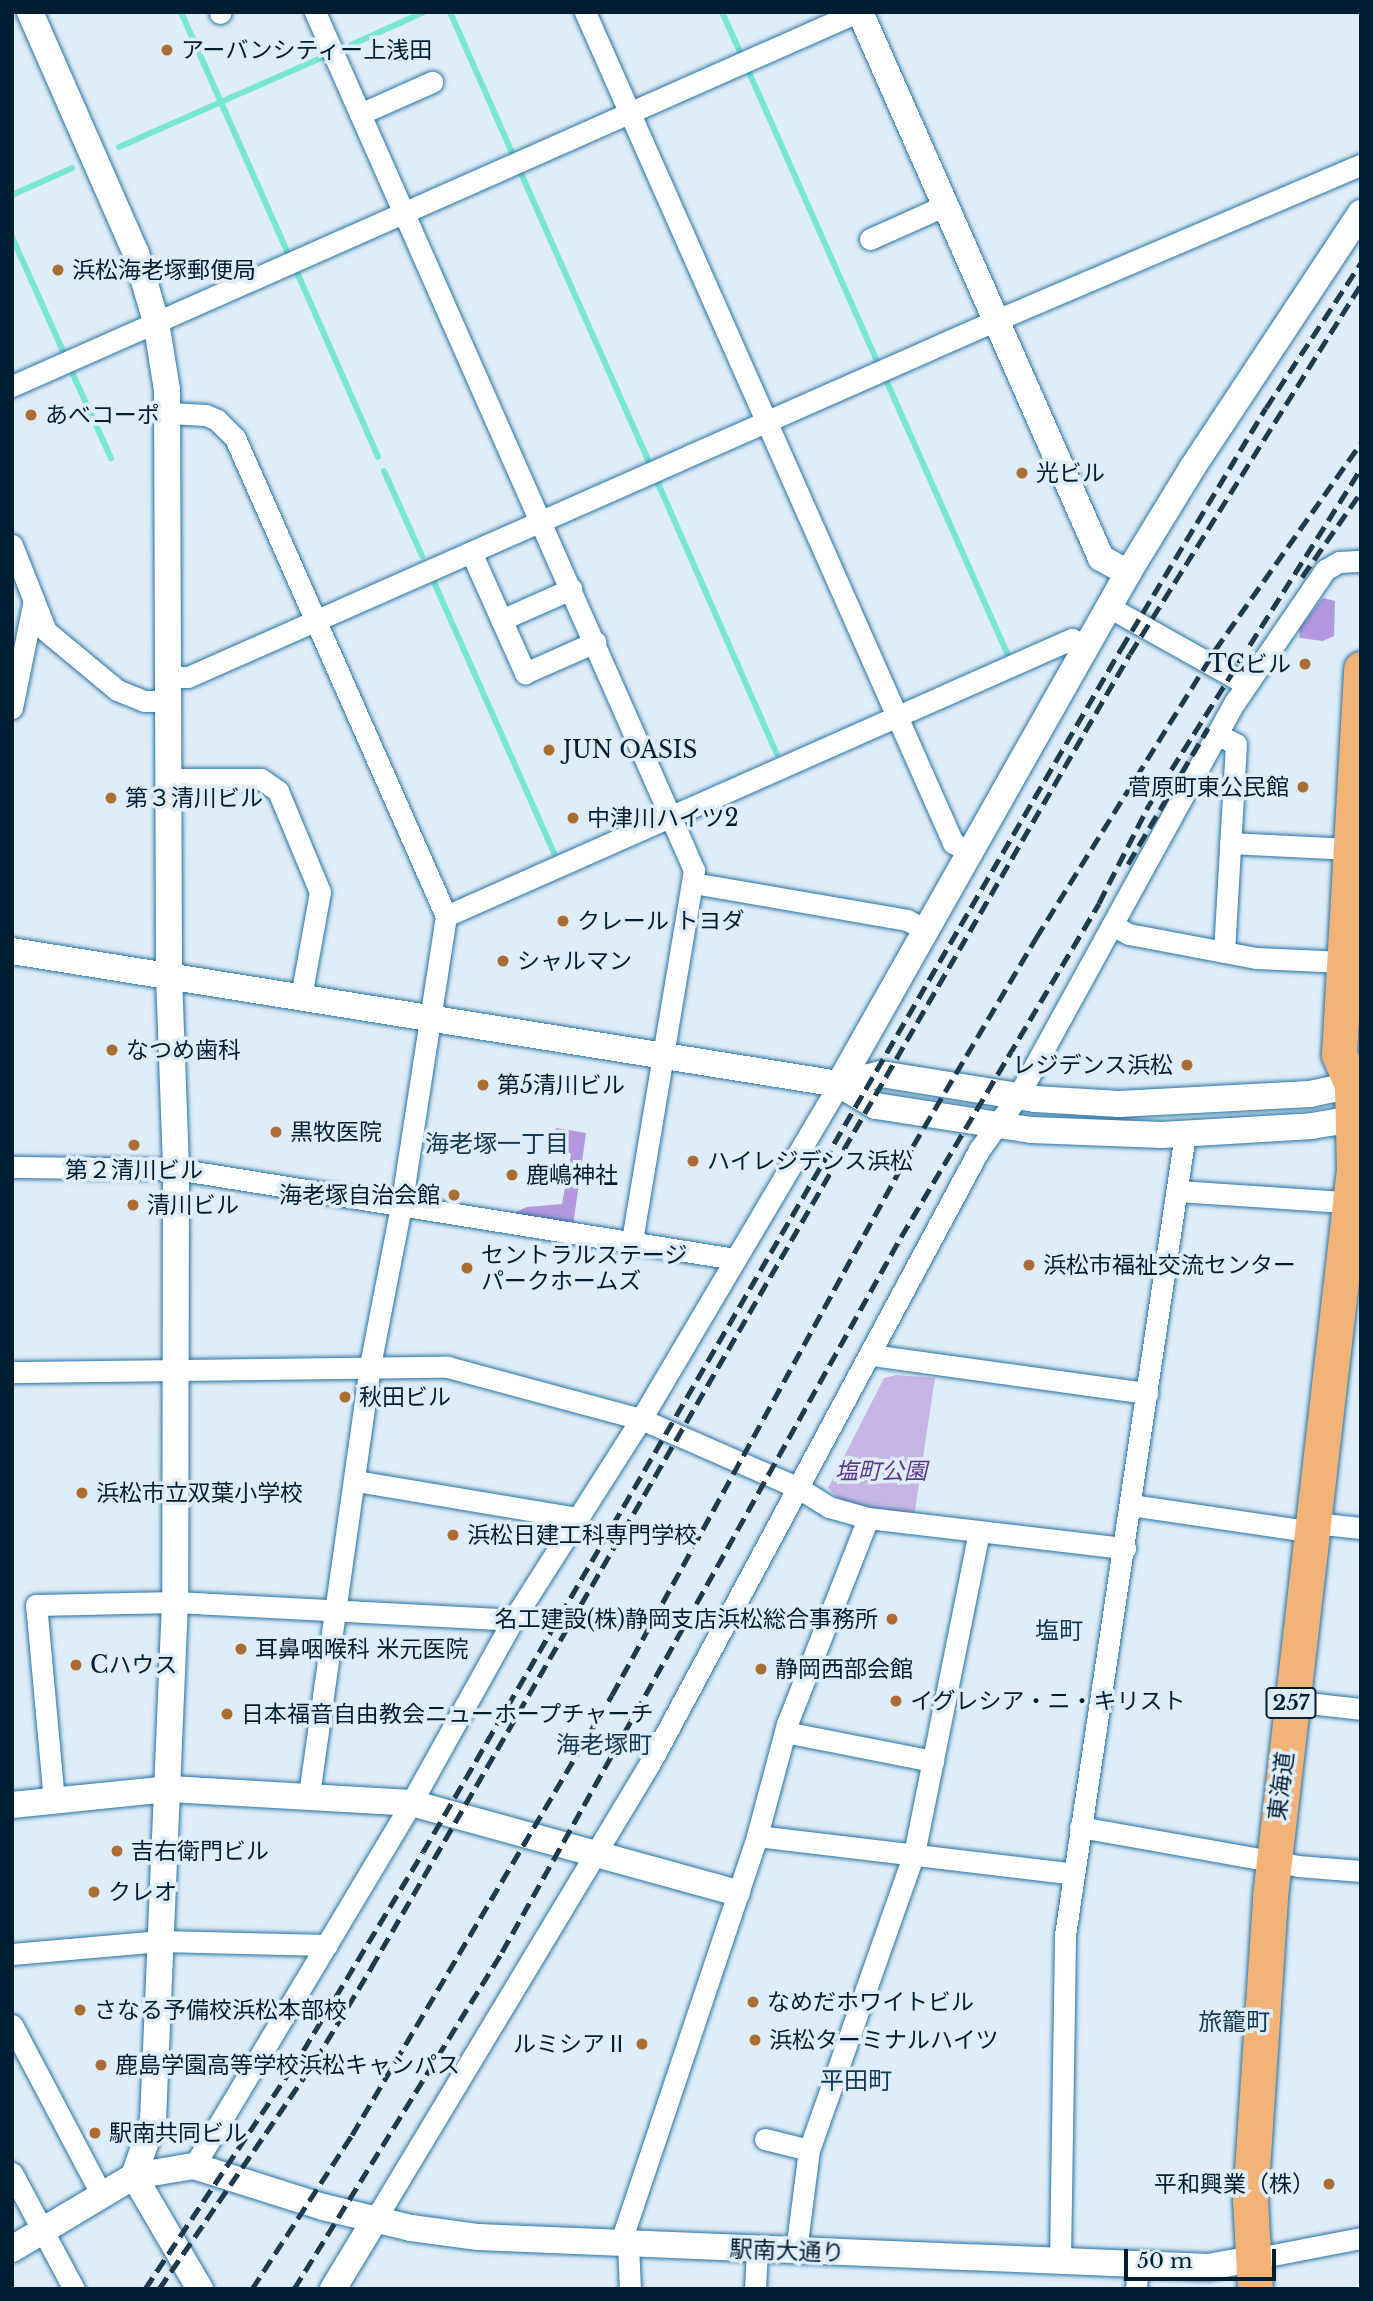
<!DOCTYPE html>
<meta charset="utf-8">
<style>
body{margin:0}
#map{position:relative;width:1373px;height:2301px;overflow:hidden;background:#dfedf8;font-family:"Libre Baskerville","Noto Sans JP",serif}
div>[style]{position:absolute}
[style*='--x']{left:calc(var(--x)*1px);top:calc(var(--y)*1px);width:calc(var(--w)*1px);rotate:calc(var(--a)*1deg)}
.green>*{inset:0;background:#c6b5e4}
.forest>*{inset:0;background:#b398df}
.stream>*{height:6px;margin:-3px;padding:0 3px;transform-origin:3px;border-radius:3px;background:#79e6d3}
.roads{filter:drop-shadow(0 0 2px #2772a2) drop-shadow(0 0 2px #2772a2)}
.minor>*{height:21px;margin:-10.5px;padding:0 10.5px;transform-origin:10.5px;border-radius:10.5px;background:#fff}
.tertiary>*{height:26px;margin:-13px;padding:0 13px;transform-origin:13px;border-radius:13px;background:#fff}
.trunk>*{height:35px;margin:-17.5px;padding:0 17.5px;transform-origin:17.5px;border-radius:17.5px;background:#f3b276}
.rail>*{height:5px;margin-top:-2.5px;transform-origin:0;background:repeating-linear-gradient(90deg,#1e3a4d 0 14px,transparent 0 21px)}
.dots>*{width:19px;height:19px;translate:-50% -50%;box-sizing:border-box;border:4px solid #dfedf8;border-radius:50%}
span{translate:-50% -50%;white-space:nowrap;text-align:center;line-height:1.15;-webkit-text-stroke:7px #dfedf8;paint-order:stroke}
.shield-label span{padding:2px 5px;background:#dfedf8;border:2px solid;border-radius:5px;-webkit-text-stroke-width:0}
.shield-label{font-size:21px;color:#001e32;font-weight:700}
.poi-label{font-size:23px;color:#001e32}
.left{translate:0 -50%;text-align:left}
.right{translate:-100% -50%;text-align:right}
.park-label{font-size:23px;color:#5b3689;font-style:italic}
.street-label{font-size:23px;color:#001e32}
.neighbourhood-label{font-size:24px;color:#113852}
.frame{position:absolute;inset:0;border:14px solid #001e32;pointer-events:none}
.scale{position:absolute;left:1124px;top:2249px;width:152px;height:32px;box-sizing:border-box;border:4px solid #001e32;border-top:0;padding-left:9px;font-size:21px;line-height:24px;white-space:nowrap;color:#001e32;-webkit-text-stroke:5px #dfedf8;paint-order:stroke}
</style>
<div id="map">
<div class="green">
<i style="clip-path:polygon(896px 1375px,935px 1378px,914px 1517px,869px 1511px,838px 1498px,828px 1488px,884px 1378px)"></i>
</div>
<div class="forest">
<i style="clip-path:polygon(1323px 598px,1335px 601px,1334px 636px,1323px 641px,1300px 638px,1299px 629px)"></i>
<i style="clip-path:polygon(556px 1128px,586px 1133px,573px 1226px,516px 1218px,516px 1212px,527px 1207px,562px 1204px,571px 1154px,552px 1140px)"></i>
</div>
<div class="stream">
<i style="--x:181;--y:12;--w:265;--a:66.1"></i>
<i style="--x:450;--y:12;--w:156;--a:66.2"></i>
<i style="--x:722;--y:12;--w:46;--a:65.7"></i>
<i style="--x:351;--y:45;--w:80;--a:-24.3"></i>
<i style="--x:748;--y:70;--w:321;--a:66.1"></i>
<i style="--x:119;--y:147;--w:225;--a:-23.8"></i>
<i style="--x:520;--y:171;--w:321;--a:66.1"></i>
<i style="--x:12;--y:195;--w:66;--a:-24.2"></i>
<i style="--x:12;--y:237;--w:127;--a:65.9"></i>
<i style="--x:296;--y:270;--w:204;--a:66.3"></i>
<i style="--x:71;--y:370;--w:97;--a:65.6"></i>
<i style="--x:886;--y:380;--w:299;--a:66.1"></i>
<i style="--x:384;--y:471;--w:93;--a:65.9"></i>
<i style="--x:657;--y:481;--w:298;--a:66.3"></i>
<i style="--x:433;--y:580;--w:299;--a:66.1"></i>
</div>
<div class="roads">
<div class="minor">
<i style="--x:315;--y:12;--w:938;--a:66.17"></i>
<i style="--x:694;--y:870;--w:376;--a:99.5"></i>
<i style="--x:585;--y:12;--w:909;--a:66.11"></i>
<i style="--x:953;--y:843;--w:19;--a:28"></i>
<i style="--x:220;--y:13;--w:1;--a:-45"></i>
<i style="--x:360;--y:114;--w:79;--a:-24"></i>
<i style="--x:870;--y:239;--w:83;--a:-24.1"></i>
<i style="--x:12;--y:386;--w:924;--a:-23.87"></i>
<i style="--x:168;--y:413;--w:38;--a:3"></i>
<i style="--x:206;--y:415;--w:12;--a:24"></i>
<i style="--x:217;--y:420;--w:25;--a:45"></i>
<i style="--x:235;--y:438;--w:522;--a:66.18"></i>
<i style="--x:446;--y:916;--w:293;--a:98.8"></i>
<i style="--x:401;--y:1206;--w:163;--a:101"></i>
<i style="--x:370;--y:1366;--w:435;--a:98.1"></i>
<i style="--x:12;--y:545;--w:92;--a:68.4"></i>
<i style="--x:46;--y:631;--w:92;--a:39.7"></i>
<i style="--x:117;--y:690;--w:29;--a:22"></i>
<i style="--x:144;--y:701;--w:25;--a:0"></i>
<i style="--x:471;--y:552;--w:133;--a:65.9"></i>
<i style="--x:525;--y:673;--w:77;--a:-23.9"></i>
<i style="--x:1109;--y:607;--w:157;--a:29.3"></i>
<i style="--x:501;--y:620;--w:77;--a:-23.9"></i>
<i style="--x:169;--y:677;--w:19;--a:0"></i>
<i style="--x:188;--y:677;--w:871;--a:-23.83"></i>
<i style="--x:985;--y:325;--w:409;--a:-23.1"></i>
<i style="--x:12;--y:708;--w:110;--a:-78.5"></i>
<i style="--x:1217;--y:734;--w:21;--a:28"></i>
<i style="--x:1236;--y:744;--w:208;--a:93.3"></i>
<i style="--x:169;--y:779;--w:92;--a:0"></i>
<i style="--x:261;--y:779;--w:21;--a:35"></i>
<i style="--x:278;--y:791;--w:109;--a:67.4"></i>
<i style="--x:320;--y:892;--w:107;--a:100.3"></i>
<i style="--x:1230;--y:843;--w:120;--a:2.9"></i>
<i style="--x:693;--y:883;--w:217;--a:9.8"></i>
<i style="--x:907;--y:920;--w:21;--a:28"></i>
<i style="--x:446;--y:916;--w:677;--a:-23.88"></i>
<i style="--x:1065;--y:642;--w:8;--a:-23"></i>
<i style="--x:1072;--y:639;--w:16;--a:30"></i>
<i style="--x:1112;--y:925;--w:19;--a:28"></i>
<i style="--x:1129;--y:934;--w:129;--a:10.7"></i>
<i style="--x:1256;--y:958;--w:88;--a:2.6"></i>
<i style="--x:12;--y:1167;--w:164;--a:0.7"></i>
<i style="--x:176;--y:1169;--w:566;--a:9.15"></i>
<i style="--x:1177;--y:1191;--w:183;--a:3.8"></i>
<i style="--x:872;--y:1355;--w:278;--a:7.9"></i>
<i style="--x:12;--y:1372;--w:436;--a:-0.7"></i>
<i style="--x:448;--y:1367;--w:200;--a:15.1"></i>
<i style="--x:641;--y:1419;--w:170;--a:23.6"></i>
<i style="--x:797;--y:1487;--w:38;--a:32"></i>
<i style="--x:829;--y:1507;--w:41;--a:15.8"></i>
<i style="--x:868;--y:1518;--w:259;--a:6.7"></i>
<i style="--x:356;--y:1481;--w:225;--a:9.5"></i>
<i style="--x:1131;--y:1505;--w:184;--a:8.4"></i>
<i style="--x:1314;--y:1523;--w:47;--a:6.1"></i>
<i style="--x:1291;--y:1701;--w:70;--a:6.5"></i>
<i style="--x:785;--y:1732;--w:151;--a:11.1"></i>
<i style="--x:54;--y:1801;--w:197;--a:-95.2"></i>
<i style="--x:36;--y:1605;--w:139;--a:-1.2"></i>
<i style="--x:175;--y:1602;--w:338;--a:3"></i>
<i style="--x:1080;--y:1827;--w:221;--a:10.1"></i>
<i style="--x:1298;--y:1866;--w:63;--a:4.5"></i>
<i style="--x:757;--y:1836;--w:319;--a:6.8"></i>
<i style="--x:12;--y:1954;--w:149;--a:-5"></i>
<i style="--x:160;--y:1941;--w:167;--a:1.4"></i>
<i style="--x:12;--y:2025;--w:191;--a:62.2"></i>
<i style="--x:765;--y:2139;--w:45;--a:14"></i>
<i style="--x:194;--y:2166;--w:423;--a:-59.1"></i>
<i style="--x:411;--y:1803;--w:210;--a:-60.9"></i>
<i style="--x:513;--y:1620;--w:238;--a:-57.5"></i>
<i style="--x:641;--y:1419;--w:389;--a:-59.4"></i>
<i style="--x:12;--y:2173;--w:132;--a:61.9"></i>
<i style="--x:376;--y:2218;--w:531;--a:-58.94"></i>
<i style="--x:650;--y:1763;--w:696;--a:-61.78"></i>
<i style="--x:979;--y:1150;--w:67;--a:-54.2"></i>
<i style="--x:1018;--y:1096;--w:450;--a:-61.2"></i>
<i style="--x:1235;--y:702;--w:160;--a:-55.7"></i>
<i style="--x:1325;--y:570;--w:16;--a:-30"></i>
<i style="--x:1339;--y:562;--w:22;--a:-3"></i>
<i style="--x:620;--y:2244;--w:430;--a:-71.4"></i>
<i style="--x:757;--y:1836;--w:116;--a:-75"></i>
<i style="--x:787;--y:1724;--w:221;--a:-68.5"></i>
<i style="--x:628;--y:2244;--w:45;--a:87.5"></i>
<i style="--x:796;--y:2251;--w:102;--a:-82.7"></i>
<i style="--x:809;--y:2150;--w:314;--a:-70.5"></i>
<i style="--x:914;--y:1854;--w:329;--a:-78.6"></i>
<i style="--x:1060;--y:2259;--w:324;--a:-89.1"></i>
<i style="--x:1065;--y:1935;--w:810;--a:-81.48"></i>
<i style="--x:1252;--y:2259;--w:111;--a:-10.9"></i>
<i style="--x:755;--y:2289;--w:40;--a:-87.1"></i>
<i style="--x:1136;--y:2289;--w:26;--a:-86"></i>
</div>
<div class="tertiary">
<i style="--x:30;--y:12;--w:263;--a:66.3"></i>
<i style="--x:136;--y:253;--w:72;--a:73.8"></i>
<i style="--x:156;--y:322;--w:69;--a:80.8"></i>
<i style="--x:167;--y:390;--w:586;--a:89.8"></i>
<i style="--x:169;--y:976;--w:193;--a:87.9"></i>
<i style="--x:176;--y:1169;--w:433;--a:90.1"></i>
<i style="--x:175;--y:1602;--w:519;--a:92.43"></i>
<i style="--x:153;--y:2121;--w:58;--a:109.1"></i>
<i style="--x:134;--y:2176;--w:131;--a:59.7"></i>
<i style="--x:860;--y:12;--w:597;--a:66.18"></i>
<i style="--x:1101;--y:558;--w:31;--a:29"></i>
<i style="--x:12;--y:951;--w:838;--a:9.14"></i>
<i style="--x:839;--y:1084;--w:43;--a:30.7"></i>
<i style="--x:876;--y:1106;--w:157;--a:8.8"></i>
<i style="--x:1031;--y:1130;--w:131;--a:2.2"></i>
<i style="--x:1162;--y:1135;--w:150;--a:-3.4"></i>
<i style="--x:1312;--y:1126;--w:42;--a:-9.7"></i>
<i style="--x:839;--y:1084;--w:587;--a:-60.51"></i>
<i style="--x:1128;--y:573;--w:123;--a:-58.6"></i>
<i style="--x:1192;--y:468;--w:306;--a:-56.5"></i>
<i style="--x:839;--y:1084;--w:43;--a:-13.4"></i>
<i style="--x:881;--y:1074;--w:156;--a:9.2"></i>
<i style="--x:1035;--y:1099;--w:84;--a:3.4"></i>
<i style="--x:1119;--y:1104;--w:191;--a:-3"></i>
<i style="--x:1310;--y:1094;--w:43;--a:-12.1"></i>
<i style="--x:12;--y:1805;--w:159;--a:-5.8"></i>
<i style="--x:170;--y:1789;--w:241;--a:3.3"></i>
<i style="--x:411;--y:1803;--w:338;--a:15.4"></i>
<i style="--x:12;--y:2249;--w:142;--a:-30.9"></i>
<i style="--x:134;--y:2176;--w:61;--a:-9.5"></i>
<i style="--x:194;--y:2166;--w:135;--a:17.6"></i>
<i style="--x:323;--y:2207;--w:90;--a:13.4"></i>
<i style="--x:411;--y:2228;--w:68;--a:7.7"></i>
<i style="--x:478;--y:2237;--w:731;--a:2.35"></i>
<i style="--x:1208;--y:2267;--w:45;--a:-10.3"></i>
<i style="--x:333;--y:2289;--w:83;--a:-58.8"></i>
</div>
<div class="trunk">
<i style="--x:1255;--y:2289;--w:89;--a:-93.2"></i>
<i style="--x:1250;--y:2200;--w:305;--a:-86.2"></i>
<i style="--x:1270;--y:1896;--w:732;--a:-83.41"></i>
<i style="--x:1354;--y:1169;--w:84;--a:-91.4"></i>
<i style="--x:1352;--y:1085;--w:34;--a:-113"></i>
<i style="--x:1339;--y:1054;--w:386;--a:-86.7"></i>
</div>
</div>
<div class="rail">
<i style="--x:1302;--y:577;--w:103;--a:-55.2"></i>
<i style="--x:1128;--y:864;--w:158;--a:-59.5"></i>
<i style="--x:145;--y:2289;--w:286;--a:-56.4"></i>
<i style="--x:303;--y:2051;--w:232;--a:-58.9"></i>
<i style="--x:423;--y:1852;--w:1391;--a:-59.88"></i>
<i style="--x:1121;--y:649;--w:281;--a:-59"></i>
<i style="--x:1266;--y:408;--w:173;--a:-56.8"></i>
<i style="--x:159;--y:2289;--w:276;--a:-55.6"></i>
<i style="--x:315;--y:2061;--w:109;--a:-58.9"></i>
<i style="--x:371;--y:1968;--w:1517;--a:-59.99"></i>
<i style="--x:1130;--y:654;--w:436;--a:-58"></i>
<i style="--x:252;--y:2289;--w:184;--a:-57"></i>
<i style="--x:352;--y:2135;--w:511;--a:-59.42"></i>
<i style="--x:612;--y:1695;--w:626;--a:-61.27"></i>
<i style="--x:913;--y:1146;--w:242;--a:-59.4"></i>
<i style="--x:1036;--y:938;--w:339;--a:-58.1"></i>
<i style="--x:1215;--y:650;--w:253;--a:-54.8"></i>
<i style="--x:294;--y:2289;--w:396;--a:-58.3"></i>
<i style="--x:502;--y:1952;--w:819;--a:-60.84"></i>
<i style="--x:901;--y:1237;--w:388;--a:-59.3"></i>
<i style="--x:1099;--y:903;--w:110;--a:-63"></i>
<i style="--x:1149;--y:805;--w:397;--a:-57.8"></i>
</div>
<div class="dots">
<i style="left:167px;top:50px;background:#ab6d32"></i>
<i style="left:58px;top:270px;background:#ab6d32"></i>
<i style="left:31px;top:415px;background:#ab6d32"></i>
<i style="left:1022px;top:473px;background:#ab6d32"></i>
<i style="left:1305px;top:664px;background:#ab6d32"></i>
<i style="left:549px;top:750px;background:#ab6d32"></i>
<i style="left:1303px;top:787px;background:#ab6d32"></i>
<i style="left:111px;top:798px;background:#ab6d32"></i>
<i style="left:573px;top:818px;background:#ab6d32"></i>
<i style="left:563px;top:921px;background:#ab6d32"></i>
<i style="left:503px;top:961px;background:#ab6d32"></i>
<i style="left:112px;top:1050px;background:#ab6d32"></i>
<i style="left:1187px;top:1065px;background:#ab6d32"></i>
<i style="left:483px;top:1085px;background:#ab6d32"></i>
<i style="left:276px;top:1132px;background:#ab6d32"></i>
<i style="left:134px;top:1145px;background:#ab6d32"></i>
<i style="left:693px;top:1161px;background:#ab6d32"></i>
<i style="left:512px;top:1175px;background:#ab6d32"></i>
<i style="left:454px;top:1195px;background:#ab6d32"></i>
<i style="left:133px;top:1205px;background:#ab6d32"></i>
<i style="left:1029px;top:1265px;background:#ab6d32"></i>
<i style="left:467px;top:1268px;background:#ab6d32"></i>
<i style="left:345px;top:1397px;background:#ab6d32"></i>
<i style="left:82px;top:1493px;background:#ab6d32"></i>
<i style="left:453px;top:1535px;background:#ab6d32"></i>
<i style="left:892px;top:1619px;background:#ab6d32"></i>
<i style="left:241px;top:1649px;background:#ab6d32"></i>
<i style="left:76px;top:1665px;background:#ab6d32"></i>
<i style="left:761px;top:1669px;background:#ab6d32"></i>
<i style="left:896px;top:1701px;background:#ab6d32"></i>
<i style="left:227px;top:1714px;background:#ab6d32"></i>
<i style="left:117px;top:1851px;background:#ab6d32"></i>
<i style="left:94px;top:1892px;background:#ab6d32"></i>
<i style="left:753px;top:2002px;background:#ab6d32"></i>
<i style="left:80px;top:2010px;background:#ab6d32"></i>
<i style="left:755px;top:2040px;background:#ab6d32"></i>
<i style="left:642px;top:2044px;background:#ab6d32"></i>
<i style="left:101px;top:2065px;background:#ab6d32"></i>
<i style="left:95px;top:2133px;background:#ab6d32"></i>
<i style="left:1329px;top:2184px;background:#ab6d32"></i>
</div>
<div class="shield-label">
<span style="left:1291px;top:1703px">257</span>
</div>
<div class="poi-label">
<span class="left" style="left:181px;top:50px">アーバンシティー上浅田</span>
<span class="left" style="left:72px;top:270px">浜松海老塚郵便局</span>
<span class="left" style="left:45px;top:415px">あべコーポ</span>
<span class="left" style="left:1036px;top:473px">光ビル</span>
<span class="right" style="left:1291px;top:664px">TCビル</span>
<span class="left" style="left:563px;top:750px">JUN OASIS</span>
<span class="right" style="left:1289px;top:787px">菅原町東公民館</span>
<span class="left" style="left:125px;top:798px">第３清川ビル</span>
<span class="left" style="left:587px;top:818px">中津川ハイツ2</span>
<span class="left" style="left:577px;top:921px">クレール トヨダ</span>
<span class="left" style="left:517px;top:961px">シャルマン</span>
<span class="left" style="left:126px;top:1050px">なつめ歯科</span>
<span class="right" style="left:1173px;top:1065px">レジデンス浜松</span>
<span class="left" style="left:497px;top:1085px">第5清川ビル</span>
<span class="left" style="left:290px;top:1132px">黒牧医院</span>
<span class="left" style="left:707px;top:1161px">ハイレジデンス浜松</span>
<span style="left:134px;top:1170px">第２清川ビル</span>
<span class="left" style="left:526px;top:1175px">鹿嶋神社</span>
<span class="right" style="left:440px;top:1195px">海老塚自治会館</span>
<span class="left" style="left:147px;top:1205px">清川ビル</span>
<span class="left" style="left:481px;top:1268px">セントラルステージ<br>パークホームズ</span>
<span class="left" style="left:1043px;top:1265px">浜松市福祉交流センター</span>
<span class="left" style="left:359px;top:1397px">秋田ビル</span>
<span class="left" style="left:96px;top:1493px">浜松市立双葉小学校</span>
<span class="left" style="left:467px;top:1535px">浜松日建工科専門学校</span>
<span class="right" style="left:878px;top:1619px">名工建設(株)静岡支店浜松総合事務所</span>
<span class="left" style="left:255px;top:1649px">耳鼻咽喉科 米元医院</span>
<span class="left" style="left:90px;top:1665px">Cハウス</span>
<span class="left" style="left:775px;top:1669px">静岡西部会館</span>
<span class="left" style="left:910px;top:1701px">イグレシア・ニ・キリスト</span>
<span class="left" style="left:241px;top:1714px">日本福音自由教会ニューホープチャーチ</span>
<span class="left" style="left:131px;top:1851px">吉右衛門ビル</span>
<span class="left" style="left:108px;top:1892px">クレオ</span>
<span class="left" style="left:767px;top:2002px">なめだホワイトビル</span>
<span class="left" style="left:94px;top:2010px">さなる予備校浜松本部校</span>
<span class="left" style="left:769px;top:2040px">浜松ターミナルハイツ</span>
<span class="right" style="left:628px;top:2044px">ルミシアⅡ</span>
<span class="left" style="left:115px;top:2065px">鹿島学園高等学校浜松キャンパス</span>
<span class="left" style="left:109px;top:2133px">駅南共同ビル</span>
<span class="right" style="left:1315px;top:2184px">平和興業（株）</span>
</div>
<div class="park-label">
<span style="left:881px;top:1471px">塩町公園</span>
</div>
<div class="street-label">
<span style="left:1281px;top:1786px;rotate:-83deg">東海道</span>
<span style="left:787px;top:2251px;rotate:2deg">駅南大通り</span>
</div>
<div class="neighbourhood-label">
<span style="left:497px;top:1144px">海老塚一丁目</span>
<span style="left:1059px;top:1631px">塩町</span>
<span style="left:604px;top:1745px">海老塚町</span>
<span style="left:1234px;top:2022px">旅籠町</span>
<span style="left:856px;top:2081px">平田町</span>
</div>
<div class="frame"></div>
<div class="scale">50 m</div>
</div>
